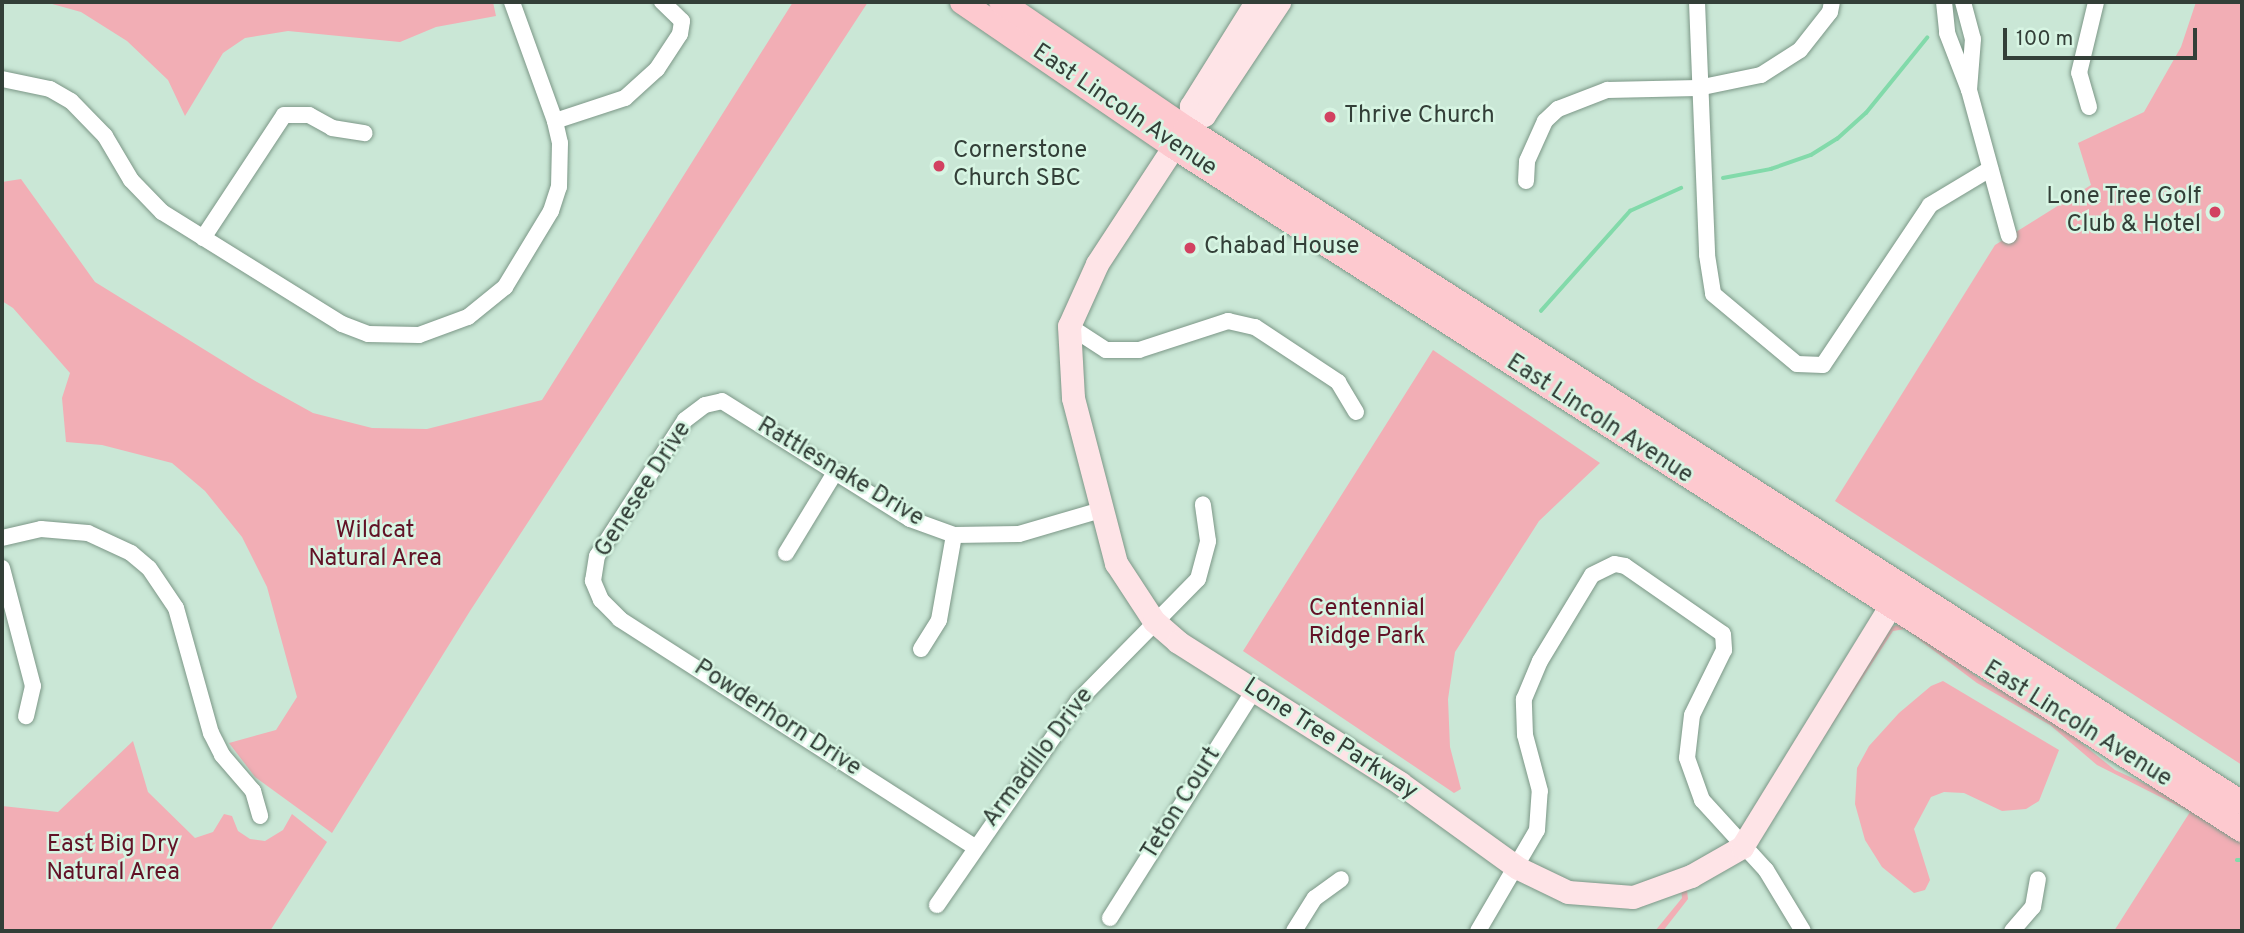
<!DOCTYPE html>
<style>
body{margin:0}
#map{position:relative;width:2244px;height:933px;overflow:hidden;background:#cae7d6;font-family:Overpass,sans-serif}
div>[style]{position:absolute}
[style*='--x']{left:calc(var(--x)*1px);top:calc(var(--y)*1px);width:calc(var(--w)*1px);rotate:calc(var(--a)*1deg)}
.green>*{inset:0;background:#f2aeb5}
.stream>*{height:3.5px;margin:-1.75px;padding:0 1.75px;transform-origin:1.75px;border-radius:1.75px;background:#82daaa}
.roads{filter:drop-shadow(0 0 2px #7c9787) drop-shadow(0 0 2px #7c9787)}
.street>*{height:16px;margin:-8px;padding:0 8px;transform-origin:8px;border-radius:8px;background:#fff}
.secondary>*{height:23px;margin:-11.5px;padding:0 11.5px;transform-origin:11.5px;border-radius:11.5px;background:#fee4e7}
.primary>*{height:24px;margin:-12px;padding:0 12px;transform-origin:12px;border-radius:12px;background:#fdc9cf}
.dots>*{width:19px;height:19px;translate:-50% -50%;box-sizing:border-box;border:4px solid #d7f5e3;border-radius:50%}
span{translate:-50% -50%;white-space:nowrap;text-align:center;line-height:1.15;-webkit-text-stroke:5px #d7f5e3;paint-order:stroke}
.street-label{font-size:24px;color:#333f38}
.poi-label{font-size:24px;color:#333f38}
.left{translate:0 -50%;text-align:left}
.right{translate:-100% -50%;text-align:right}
.park-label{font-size:24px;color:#621226}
.frame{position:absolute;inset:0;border:4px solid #333f38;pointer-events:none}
.scale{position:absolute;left:2003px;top:28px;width:194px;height:32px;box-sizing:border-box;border:4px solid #333f38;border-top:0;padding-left:9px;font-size:21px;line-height:24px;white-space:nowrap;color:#333f38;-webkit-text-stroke:5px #d7f5e3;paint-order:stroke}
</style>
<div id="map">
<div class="green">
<i style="clip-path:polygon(45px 2px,493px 2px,496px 16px,436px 27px,400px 42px,288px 31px,245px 38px,223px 53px,185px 116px,168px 80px,127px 41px,81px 12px)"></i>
<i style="clip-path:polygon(793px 2px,868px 2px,470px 611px,332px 833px,255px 777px,229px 743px,276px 730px,297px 697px,267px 587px,242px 537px,205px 491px,172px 463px,102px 445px,66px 442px,62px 398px,70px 373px,13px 308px,2px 301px,2px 182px,21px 179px,95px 282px,257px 382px,313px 413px,372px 428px,427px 429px,542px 400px)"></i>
<i style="clip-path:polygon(2196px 2px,2242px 2px,2242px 765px,1835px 501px,1995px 245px,2091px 185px,2078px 143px,2144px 112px,2181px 47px)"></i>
<i style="clip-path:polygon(1433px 350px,1600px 463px,1539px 521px,1455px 652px,1448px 699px,1450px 747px,1461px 789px,1454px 793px,1243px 651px)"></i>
<i style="clip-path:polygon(1906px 622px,1980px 679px,2050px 718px,2115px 770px,2163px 792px,2242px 839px,2242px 931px,2114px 931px,2190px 812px,2097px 765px,2050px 725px,1977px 683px,1905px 629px,1893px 631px,1765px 828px,1730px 866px,1687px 890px,1688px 899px,1663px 931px,1655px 931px,1682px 898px,1681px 889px,1730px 861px,1888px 628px)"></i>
<i style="clip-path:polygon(1943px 681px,2059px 750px,2039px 801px,2026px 809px,2002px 811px,1964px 793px,1944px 792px,1931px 797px,1914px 829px,1930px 880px,1925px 890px,1914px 893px,1882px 867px,1865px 840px,1855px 804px,1857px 768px,1869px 746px,1899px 713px,1931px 686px)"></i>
<i style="clip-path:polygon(133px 741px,148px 792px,195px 838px,213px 832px,224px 814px,232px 816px,238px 831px,250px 839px,265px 841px,283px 830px,292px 814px,327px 842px,270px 931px,2px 931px,2px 806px,58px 812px)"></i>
</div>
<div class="stream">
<i style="--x:1723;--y:178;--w:49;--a:-10.6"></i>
<i style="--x:1771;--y:169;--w:42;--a:-19.3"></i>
<i style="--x:1811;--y:155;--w:31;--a:-32"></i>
<i style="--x:1837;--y:139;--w:39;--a:-42"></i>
<i style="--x:1866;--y:113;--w:97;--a:-50.9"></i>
<i style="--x:1541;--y:311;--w:134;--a:-48.3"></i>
<i style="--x:1630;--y:211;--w:56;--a:-24.3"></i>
<i style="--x:2237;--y:860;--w:5;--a:0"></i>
</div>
<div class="roads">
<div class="street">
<i style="--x:1697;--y:2;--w:253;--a:87.7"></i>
<i style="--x:1707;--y:255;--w:39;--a:81"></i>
<i style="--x:1713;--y:294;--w:109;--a:39.8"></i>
<i style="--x:1797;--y:364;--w:26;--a:2"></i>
<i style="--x:1823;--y:365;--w:192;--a:-56.2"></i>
<i style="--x:1930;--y:205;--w:70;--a:-31"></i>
<i style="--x:1944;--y:2;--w:31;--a:84"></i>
<i style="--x:1947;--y:33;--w:61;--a:68.9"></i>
<i style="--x:1969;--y:90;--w:151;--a:74.7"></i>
<i style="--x:1963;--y:2;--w:38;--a:75"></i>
<i style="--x:1973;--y:39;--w:51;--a:94.5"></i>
<i style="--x:2;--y:79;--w:49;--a:11.8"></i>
<i style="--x:50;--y:89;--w:24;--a:30"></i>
<i style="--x:71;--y:101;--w:49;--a:45.8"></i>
<i style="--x:105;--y:136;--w:51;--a:59.4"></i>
<i style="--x:131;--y:180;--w:45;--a:45.9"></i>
<i style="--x:162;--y:212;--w:212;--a:31.9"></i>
<i style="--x:342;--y:324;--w:28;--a:21"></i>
<i style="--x:368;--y:334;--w:51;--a:1.1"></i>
<i style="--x:419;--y:335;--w:52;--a:-20.2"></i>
<i style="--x:468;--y:317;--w:48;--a:-39"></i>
<i style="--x:505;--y:287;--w:89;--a:-58.8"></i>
<i style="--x:551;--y:211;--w:25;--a:-72"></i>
<i style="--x:559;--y:187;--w:44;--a:-88.7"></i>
<i style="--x:560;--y:143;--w:23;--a:-103"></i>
<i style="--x:555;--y:121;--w:127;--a:-109.9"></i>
<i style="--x:2089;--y:107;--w:35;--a:-106"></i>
<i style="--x:2079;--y:73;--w:73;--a:-76.5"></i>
<i style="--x:555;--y:121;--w:74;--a:-18.2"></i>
<i style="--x:625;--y:98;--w:43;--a:-42.2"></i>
<i style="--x:657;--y:69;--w:42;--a:-56.7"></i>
<i style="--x:680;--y:34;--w:13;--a:-81"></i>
<i style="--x:682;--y:21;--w:28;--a:-136"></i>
<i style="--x:1526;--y:181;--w:20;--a:-87"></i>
<i style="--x:1527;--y:161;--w:44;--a:-65.8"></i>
<i style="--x:1545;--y:121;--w:18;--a:-43"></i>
<i style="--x:1558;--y:109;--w:53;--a:-21.2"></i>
<i style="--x:1607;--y:90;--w:91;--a:-1.3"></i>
<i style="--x:1698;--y:88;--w:64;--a:-11.7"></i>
<i style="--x:1761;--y:75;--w:46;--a:-32.7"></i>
<i style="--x:1800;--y:50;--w:48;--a:-51.7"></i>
<i style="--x:1830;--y:12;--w:10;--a:-79"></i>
<i style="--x:203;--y:238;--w:147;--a:-56.6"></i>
<i style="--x:284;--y:115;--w:25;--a:0"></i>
<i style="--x:309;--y:115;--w:26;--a:29"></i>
<i style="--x:332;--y:128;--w:33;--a:9"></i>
<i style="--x:1069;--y:326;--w:44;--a:33"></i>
<i style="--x:1106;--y:350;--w:33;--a:0"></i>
<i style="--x:1139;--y:350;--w:94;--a:-18"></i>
<i style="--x:1228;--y:321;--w:28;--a:13"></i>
<i style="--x:1255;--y:327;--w:100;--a:33.5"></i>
<i style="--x:1338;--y:382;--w:35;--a:59"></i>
<i style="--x:2;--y:538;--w:40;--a:-13"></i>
<i style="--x:41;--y:529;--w:47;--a:4.9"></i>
<i style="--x:88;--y:533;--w:47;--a:24.9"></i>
<i style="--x:131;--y:553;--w:23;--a:40"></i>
<i style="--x:149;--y:568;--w:48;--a:56"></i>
<i style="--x:176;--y:608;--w:130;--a:74.4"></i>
<i style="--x:211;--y:733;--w:25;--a:63"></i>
<i style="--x:222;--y:755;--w:48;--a:49.3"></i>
<i style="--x:253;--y:791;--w:26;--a:74"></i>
<i style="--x:786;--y:553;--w:92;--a:-58.7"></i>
<i style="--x:2;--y:568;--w:122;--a:75.3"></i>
<i style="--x:33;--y:686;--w:31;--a:103"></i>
<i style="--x:921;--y:649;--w:34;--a:-58"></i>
<i style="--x:939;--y:620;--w:86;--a:-80"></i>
<i style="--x:973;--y:846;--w:420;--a:-147.3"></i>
<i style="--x:620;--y:619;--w:27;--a:-135"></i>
<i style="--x:601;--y:600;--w:21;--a:-113"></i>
<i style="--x:593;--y:581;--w:25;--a:-81"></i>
<i style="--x:597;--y:556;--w:162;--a:-57.1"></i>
<i style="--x:685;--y:420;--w:25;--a:-37"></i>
<i style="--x:705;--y:405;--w:17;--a:-13"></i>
<i style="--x:722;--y:401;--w:222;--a:32.1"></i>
<i style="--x:910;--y:519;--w:47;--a:20"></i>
<i style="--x:954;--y:535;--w:65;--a:-0.9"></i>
<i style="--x:1019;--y:534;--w:85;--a:-16.3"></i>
<i style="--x:937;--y:905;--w:248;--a:-55.3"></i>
<i style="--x:1078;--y:701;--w:171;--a:-45.5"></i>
<i style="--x:1198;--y:579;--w:39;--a:-75"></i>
<i style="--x:1208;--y:541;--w:37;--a:-98"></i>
<i style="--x:1110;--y:918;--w:270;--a:-57.7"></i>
<i style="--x:1294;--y:931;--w:39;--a:-58"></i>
<i style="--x:1315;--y:898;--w:32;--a:-36"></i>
<i style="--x:1478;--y:931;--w:117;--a:-59.7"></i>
<i style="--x:1537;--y:830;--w:39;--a:-86"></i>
<i style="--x:1540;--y:791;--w:58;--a:-105"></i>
<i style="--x:1525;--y:735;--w:36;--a:-92"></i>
<i style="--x:1524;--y:699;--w:41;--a:-67.2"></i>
<i style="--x:1540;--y:661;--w:100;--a:-58.8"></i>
<i style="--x:1592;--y:575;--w:25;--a:-26"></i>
<i style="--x:1615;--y:564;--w:10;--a:11"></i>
<i style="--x:1625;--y:566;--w:119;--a:34.8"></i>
<i style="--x:1723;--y:634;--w:16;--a:86"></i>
<i style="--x:1724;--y:650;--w:72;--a:116.2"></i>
<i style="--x:1692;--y:715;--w:43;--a:96.6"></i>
<i style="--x:1687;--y:758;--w:45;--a:70.3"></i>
<i style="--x:1702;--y:800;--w:95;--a:47.6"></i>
<i style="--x:1766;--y:870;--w:71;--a:58.8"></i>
<i style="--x:2012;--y:931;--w:32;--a:-49"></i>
<i style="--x:2033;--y:907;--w:28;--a:-80"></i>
</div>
<div class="secondary">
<i style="--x:1256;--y:2;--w:123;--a:122"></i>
<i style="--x:1191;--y:106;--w:9;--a:63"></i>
<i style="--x:1195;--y:114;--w:179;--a:123.2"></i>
<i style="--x:1097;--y:264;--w:68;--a:114.3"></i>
<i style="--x:1069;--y:326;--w:72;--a:86.8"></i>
<i style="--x:1073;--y:398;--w:171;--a:75.4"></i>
<i style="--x:1116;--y:563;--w:69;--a:56.8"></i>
<i style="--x:1154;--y:621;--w:32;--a:41"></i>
<i style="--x:1178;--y:642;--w:263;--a:32.4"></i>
<i style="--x:1400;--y:783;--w:145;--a:35.8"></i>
<i style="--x:1518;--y:868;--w:55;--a:25.6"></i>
<i style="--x:1568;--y:892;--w:65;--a:4.4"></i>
<i style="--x:1633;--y:897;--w:62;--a:-19.9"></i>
<i style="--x:1691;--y:876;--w:59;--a:-29.6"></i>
<i style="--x:1742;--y:847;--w:302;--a:-58.4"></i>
<i style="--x:1195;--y:114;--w:9;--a:6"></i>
<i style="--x:1204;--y:115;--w:136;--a:-56.4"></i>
</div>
<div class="primary">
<i style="--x:962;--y:2;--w:257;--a:34.4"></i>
<i style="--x:1174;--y:147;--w:1268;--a:32.6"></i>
<i style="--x:1001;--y:2;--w:224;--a:34.3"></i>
<i style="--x:1186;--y:128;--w:1253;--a:32.59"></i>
</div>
</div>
<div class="dots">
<i style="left:1330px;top:117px;background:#d24261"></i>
<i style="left:939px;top:166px;background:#d24261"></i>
<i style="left:2215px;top:212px;background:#d24261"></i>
<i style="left:1190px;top:248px;background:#d24261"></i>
</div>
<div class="street-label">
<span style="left:1124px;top:111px;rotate:34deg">East Lincoln Avenue</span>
<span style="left:1599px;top:420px;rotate:33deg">East Lincoln Avenue</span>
<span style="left:840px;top:473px;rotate:31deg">Rattlesnake Drive</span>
<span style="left:644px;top:490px;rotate:-57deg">Genesee Drive</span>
<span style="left:777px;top:719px;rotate:33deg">Powderhorn Drive</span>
<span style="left:2077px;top:725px;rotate:32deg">East Lincoln Avenue</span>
<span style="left:1330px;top:740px;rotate:33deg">Lone Tree Parkway</span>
<span style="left:1039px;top:758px;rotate:-53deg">Armadillo Drive</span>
<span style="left:1182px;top:804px;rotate:-58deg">Teton Court</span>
</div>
<div class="poi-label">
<span class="left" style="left:1344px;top:117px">Thrive Church</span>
<span class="left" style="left:953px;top:166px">Cornerstone<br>Church SBC</span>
<span class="right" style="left:2201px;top:212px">Lone Tree Golf<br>Club &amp; Hotel</span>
<span class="left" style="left:1204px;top:248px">Chabad House</span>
</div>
<div class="park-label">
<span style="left:375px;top:546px">Wildcat<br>Natural Area</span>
<span style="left:1367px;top:624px">Centennial<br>Ridge Park</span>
<span style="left:113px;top:860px">East Big Dry<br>Natural Area</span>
</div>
<div class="frame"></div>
<div class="scale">100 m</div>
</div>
